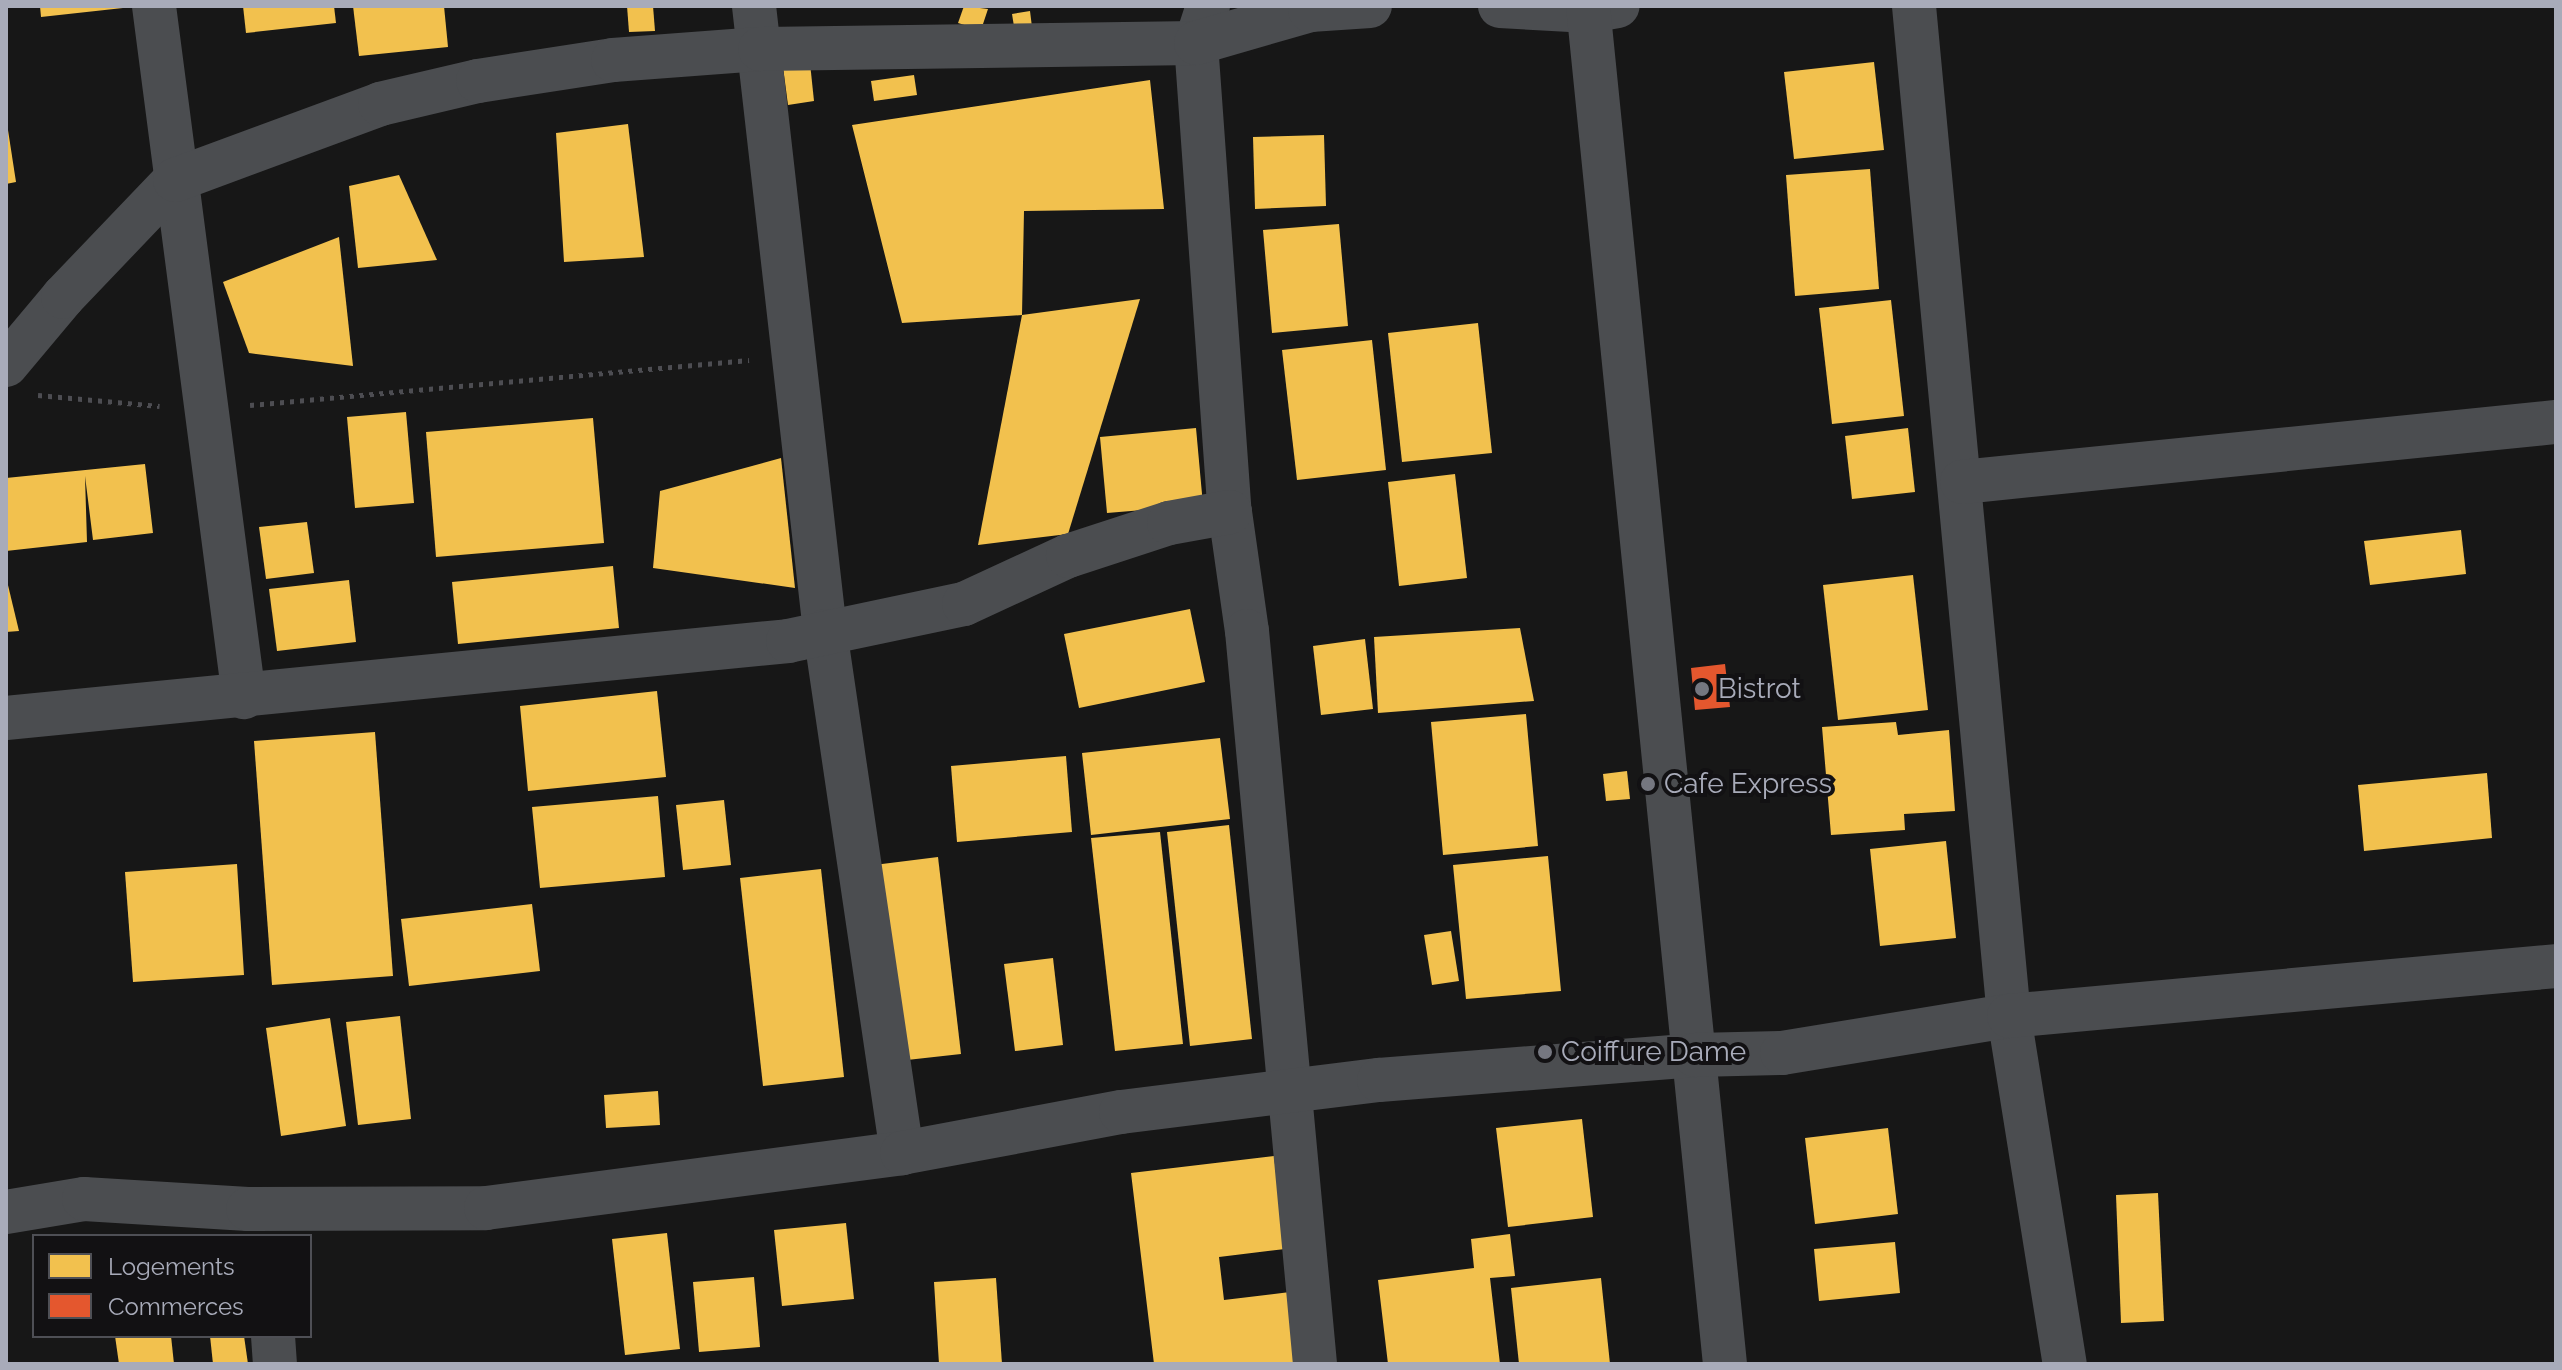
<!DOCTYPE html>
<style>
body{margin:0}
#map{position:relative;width:2562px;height:1370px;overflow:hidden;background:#171717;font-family:Raleway,sans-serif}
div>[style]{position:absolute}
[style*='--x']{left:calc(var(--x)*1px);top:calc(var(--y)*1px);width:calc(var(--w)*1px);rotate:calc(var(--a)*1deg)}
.homes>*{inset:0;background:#f2c14e}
.shops>*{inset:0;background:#e4572e}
.path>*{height:5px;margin-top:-2.5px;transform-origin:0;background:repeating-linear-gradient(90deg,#4d4d52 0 4px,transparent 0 10px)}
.minor>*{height:44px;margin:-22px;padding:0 22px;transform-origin:22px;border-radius:22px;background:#4b4d50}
.dots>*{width:22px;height:22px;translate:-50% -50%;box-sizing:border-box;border:4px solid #121113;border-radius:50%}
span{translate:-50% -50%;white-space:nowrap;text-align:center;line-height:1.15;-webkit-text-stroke:8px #121113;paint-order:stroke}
.poi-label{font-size:28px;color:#a8abb9}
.left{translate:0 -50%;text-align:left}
.frame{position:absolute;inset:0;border:8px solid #a8abb9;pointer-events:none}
.legend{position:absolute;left:32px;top:1234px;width:280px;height:104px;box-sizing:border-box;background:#121113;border:2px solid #4e4f55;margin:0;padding:10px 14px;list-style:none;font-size:24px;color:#a8abb9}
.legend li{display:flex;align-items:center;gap:16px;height:40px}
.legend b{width:40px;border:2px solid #4e4f55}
</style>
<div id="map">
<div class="homes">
<i style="clip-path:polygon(40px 6px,123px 6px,123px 8px,41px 17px)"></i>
<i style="clip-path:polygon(243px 6px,334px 6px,336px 23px,246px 33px)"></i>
<i style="clip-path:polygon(353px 6px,444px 6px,448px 47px,359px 56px)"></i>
<i style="clip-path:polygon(627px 6px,653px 6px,655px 31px,629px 32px)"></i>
<i style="clip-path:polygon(964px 6px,988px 9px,981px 30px,958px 23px)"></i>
<i style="clip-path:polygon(1030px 11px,1034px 43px,1017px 45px,1012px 14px)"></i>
<i style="clip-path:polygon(1874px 62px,1884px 150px,1794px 159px,1784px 72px)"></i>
<i style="clip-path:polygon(810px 63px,814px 101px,788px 105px,783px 67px)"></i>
<i style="clip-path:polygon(914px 75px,917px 95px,874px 101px,871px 81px)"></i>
<i style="clip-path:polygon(1150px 80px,1164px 209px,1024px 211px,1022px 315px,902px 323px,852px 125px)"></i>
<i style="clip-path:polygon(628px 124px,644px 257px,564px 262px,556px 133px)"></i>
<i style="clip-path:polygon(8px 130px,16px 182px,6px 184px,6px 131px)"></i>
<i style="clip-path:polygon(1324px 135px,1326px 206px,1255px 209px,1253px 137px)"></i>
<i style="clip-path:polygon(1870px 169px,1879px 289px,1795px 296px,1786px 175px)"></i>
<i style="clip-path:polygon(399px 175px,437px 260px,358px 268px,349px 186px)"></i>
<i style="clip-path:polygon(1339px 224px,1348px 326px,1272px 333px,1263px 230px)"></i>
<i style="clip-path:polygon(339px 237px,353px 366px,249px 353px,223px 282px)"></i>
<i style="clip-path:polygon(1140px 299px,1068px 534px,978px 545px,1022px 315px)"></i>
<i style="clip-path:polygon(1891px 300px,1904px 416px,1832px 424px,1819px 308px)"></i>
<i style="clip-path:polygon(1478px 323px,1492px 453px,1402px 462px,1388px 333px)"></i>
<i style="clip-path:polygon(1372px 340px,1386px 470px,1297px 480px,1282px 350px)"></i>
<i style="clip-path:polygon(406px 412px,414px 503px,355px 508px,347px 417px)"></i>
<i style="clip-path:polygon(593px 418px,604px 543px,436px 557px,426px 432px)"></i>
<i style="clip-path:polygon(1196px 428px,1203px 505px,1107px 513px,1100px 437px)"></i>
<i style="clip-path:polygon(1908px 428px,1915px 492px,1852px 499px,1845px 436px)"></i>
<i style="clip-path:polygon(781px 458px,795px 588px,653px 568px,660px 491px)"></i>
<i style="clip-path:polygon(145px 464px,153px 533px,93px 540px,85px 476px,87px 542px,6px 551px,6px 478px)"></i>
<i style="clip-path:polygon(1455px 474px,1467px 578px,1399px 586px,1388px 482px)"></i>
<i style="clip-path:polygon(307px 522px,314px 573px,266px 579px,259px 527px)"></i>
<i style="clip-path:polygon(2461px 530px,2466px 574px,2370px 585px,2364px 541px)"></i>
<i style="clip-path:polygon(613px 566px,619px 628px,458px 644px,452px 582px)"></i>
<i style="clip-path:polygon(1913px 575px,1928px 710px,1838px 720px,1823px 585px)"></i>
<i style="clip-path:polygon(349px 580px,356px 642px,277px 651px,269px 589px)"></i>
<i style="clip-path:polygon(6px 581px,7px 581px,19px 631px,6px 632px)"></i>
<i style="clip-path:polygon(1190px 609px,1205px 682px,1079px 708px,1064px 634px)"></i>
<i style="clip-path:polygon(1520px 628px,1534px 701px,1378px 713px,1374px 637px)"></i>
<i style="clip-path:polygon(1365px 639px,1373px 709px,1321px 715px,1313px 646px)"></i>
<i style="clip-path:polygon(657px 691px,666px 777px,528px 791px,520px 706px)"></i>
<i style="clip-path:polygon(1526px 714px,1538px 846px,1443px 855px,1431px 722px)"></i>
<i style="clip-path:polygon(1896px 722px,1898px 735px,1949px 730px,1955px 811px,1904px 814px,1905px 830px,1831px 835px,1822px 727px)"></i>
<i style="clip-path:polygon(375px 732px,393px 976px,272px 985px,254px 741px)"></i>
<i style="clip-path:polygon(1220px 738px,1230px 819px,1091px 835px,1082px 753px)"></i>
<i style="clip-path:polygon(1066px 756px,1072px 832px,957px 842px,951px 766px)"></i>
<i style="clip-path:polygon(1627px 771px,1630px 799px,1606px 801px,1603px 774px)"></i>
<i style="clip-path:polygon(2487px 773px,2492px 838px,2364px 851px,2358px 785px)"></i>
<i style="clip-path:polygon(658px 796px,665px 877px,540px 888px,532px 807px)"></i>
<i style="clip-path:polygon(724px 800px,731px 865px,683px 870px,676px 805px)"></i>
<i style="clip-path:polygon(1229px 825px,1252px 1039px,1190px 1046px,1167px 832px)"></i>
<i style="clip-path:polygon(1160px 832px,1183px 1044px,1115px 1051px,1091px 838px)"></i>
<i style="clip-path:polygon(1946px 841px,1956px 938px,1880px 946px,1870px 849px)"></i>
<i style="clip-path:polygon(1548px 856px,1561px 991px,1466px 999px,1453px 865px)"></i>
<i style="clip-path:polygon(938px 857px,961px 1054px,898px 1061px,874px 865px)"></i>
<i style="clip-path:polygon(237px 864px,244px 975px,133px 982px,125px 872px)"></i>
<i style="clip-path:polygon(821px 869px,844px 1077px,763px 1086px,740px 878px)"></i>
<i style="clip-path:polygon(532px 904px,540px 971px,409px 986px,401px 919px)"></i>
<i style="clip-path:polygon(1451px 931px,1459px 981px,1432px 985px,1424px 935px)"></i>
<i style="clip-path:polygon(1053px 958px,1063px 1045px,1015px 1051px,1004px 964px)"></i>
<i style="clip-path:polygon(400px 1016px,411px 1119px,358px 1125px,346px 1022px)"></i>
<i style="clip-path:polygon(330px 1018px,346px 1126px,281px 1136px,266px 1028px)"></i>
<i style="clip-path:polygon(658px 1091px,660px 1125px,606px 1128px,604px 1095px)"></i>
<i style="clip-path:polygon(1582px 1119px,1593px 1217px,1508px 1227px,1496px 1128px)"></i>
<i style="clip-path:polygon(1888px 1128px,1898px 1214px,1815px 1224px,1805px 1138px)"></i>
<i style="clip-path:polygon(1274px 1156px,1285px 1249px,1219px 1257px,1224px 1300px,1290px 1292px,1299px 1364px,1154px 1364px,1131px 1173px)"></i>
<i style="clip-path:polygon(2158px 1193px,2164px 1321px,2121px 1323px,2116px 1195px)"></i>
<i style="clip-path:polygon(846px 1223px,854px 1299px,782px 1306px,774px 1230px)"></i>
<i style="clip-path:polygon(667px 1233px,680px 1349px,625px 1355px,612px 1239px)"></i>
<i style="clip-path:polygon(1510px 1234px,1515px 1276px,1490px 1278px,1500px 1364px,1388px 1364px,1378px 1280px,1474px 1268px,1471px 1239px)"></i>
<i style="clip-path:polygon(1895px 1242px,1900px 1293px,1819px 1301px,1814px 1249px)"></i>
<i style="clip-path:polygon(754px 1277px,760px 1347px,699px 1352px,693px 1282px)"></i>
<i style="clip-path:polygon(996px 1278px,1002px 1364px,939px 1364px,934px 1282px)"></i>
<i style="clip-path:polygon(1601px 1278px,1610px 1364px,1519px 1364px,1511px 1288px)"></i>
<i style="clip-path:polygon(115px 1336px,171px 1336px,174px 1364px,119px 1364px)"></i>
<i style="clip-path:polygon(210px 1336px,244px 1336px,248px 1364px,213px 1364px)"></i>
</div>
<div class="shops">
<i style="clip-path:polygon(1725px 664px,1730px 707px,1695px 710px,1691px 668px)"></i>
</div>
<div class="path">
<i style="--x:38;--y:395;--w:122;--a:5.2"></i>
<i style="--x:250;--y:405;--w:501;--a:-5.15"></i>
</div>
<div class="minor">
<i style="--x:154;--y:6;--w:697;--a:82.58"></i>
<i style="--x:754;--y:6;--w:629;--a:83.52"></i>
<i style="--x:825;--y:631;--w:528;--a:81.61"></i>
<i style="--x:1208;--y:6;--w:39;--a:108"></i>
<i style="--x:1196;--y:43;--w:470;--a:85.9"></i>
<i style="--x:1230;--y:512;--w:120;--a:81.9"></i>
<i style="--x:1247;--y:631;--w:736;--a:84.7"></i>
<i style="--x:1500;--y:6;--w:89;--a:3.2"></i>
<i style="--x:1589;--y:11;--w:29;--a:-10"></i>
<i style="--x:1588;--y:6;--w:1365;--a:84.24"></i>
<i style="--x:1914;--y:6;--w:1014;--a:84.63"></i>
<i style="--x:2009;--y:1016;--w:352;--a:80.9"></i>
<i style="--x:6;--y:365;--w:89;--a:-50"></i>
<i style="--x:63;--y:297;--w:162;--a:-46.3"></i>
<i style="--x:175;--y:180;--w:219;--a:-20.3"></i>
<i style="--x:380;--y:104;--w:101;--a:-13.2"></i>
<i style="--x:478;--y:81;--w:137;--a:-8.8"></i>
<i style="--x:613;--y:60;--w:147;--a:-4.3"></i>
<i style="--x:760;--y:49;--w:436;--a:-0.8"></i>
<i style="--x:1196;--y:43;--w:119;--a:-16.1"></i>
<i style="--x:1310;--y:10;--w:60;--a:-3.8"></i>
<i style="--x:1962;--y:482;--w:597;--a:-5.77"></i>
<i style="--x:6;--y:718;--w:786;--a:-5.62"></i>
<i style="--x:788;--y:641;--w:180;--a:-11.9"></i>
<i style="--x:964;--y:604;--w:115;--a:-24.8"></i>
<i style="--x:1068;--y:556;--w:106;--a:-18.1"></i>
<i style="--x:1169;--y:523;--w:62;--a:-10.2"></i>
<i style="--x:6;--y:1212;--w:79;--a:-9.5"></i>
<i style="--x:84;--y:1199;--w:164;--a:3.5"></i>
<i style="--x:248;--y:1209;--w:238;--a:-0.2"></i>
<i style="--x:486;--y:1208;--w:420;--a:-7.5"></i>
<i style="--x:902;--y:1153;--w:223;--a:-10.6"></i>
<i style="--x:1121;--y:1112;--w:260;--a:-7.1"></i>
<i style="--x:1379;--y:1080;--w:317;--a:-4.5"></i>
<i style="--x:1695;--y:1055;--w:87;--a:-1.3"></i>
<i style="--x:1782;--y:1053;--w:230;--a:-9.3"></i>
<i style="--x:2009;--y:1016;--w:549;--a:-5.22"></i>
<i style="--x:273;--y:1336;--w:28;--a:86"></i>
</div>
<div class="dots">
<i style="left:1702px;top:689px;background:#757780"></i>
<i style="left:1648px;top:784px;background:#757780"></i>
<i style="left:1545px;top:1052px;background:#757780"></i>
</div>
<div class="poi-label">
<span class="left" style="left:1718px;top:689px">Bistrot</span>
<span class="left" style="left:1664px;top:784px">Cafe Express</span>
<span class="left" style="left:1561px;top:1052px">Coiffure Dame</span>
</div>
<div class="frame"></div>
<ul class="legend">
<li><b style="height:22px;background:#f2c14e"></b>Logements</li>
<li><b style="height:22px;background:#e4572e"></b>Commerces</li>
</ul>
</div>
